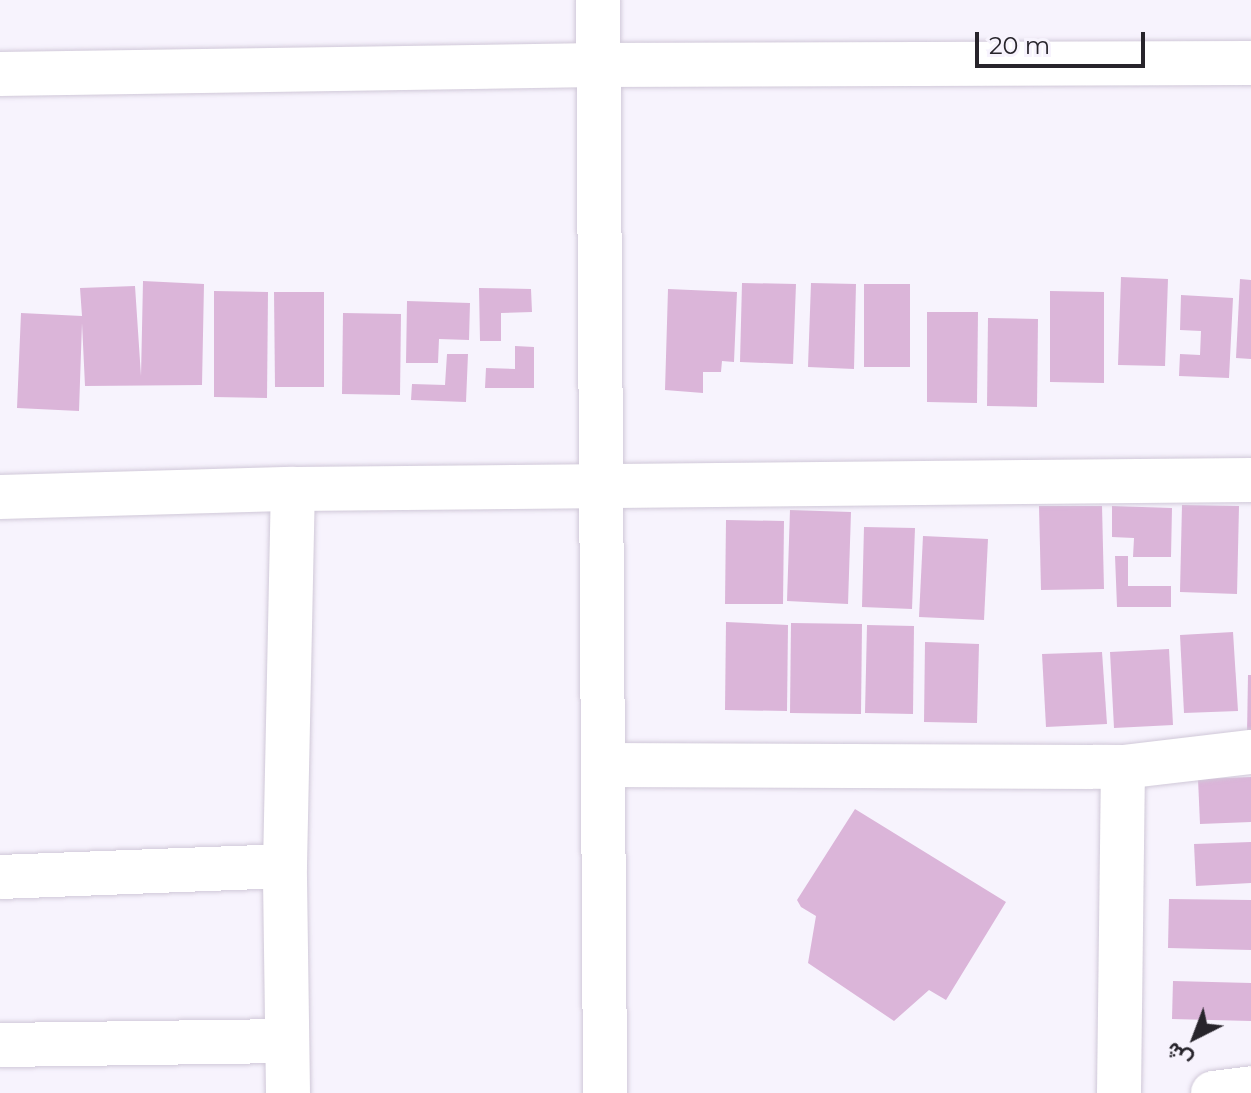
<!DOCTYPE html>
<meta charset="utf-8">
<style>
body{margin:0}
#map{position:relative;width:1251px;height:1093px;overflow:hidden;background:#f7f3fd;font-family:Montserrat,Vazirmatn,sans-serif}
div>[style]{position:absolute}
[style*='--x']{left:calc(var(--x)*1px);top:calc(var(--y)*1px);width:calc(var(--w)*1px);rotate:calc(var(--a)*1deg)}
.building>*{inset:0;background:#dbb5d9}
.roads{filter:drop-shadow(0 0 2px #d0c8d8) drop-shadow(0 0 2px #d0c8d8)}
.street>*{height:44px;margin:-22px;padding:0 22px;transform-origin:22px;border-radius:22px;background:#fff}
.secondary>*{height:44px;margin:-22px;padding:0 22px;transform-origin:22px;border-radius:22px;background:#fff}
span{translate:-50% -50%;white-space:nowrap;text-align:center;line-height:1.15;-webkit-text-stroke:6px #f7f3fd;paint-order:stroke}
.north{position:absolute;left:1155px;top:997px;width:80px;height:80px;-webkit-text-stroke:6px #f7f3fd;paint-order:stroke;rotate:222deg;font-size:22px;font-weight:700;line-height:32px;text-align:center;color:#27242b}
.north::after{content:'';display:block;margin:auto;width:28px;height:36px;background:#27242b;clip-path:polygon(50% 0,100% 100%,50% 72%,0 100%)}
.scale{position:absolute;left:975px;top:32px;width:170px;height:36px;box-sizing:border-box;border:4px solid #27242b;border-top:0;padding-left:10px;font-size:24px;line-height:28px;white-space:nowrap;color:#27242b;-webkit-text-stroke:6px #f7f3fd;paint-order:stroke}
</style>
<div id="map">
<div class="building">
<i style="clip-path:polygon(1121px 277px,1168px 279px,1165px 366px,1118px 365px)"></i>
<i style="clip-path:polygon(1240px 279px,1251px 280px,1251px 359px,1236px 358px)"></i>
<i style="clip-path:polygon(143px 281px,204px 284px,202px 385px,85px 386px,82px 323px,79px 411px,17px 408px,21px 313px,82px 316px,80px 288px,135px 286px,141px 376px)"></i>
<i style="clip-path:polygon(742px 283px,796px 284px,793px 364px,740px 362px)"></i>
<i style="clip-path:polygon(811px 283px,856px 284px,854px 369px,808px 367px)"></i>
<i style="clip-path:polygon(864px 284px,910px 284px,910px 367px,864px 367px)"></i>
<i style="clip-path:polygon(479px 288px,531px 289px,532px 312px,501px 313px,501px 341px,480px 341px)"></i>
<i style="clip-path:polygon(668px 289px,737px 292px,734px 362px,722px 361px,721px 372px,703px 372px,703px 393px,665px 390px)"></i>
<i style="clip-path:polygon(214px 291px,268px 292px,267px 398px,214px 397px)"></i>
<i style="clip-path:polygon(1050px 291px,1104px 292px,1104px 383px,1050px 382px)"></i>
<i style="clip-path:polygon(274px 292px,324px 292px,324px 387px,275px 387px)"></i>
<i style="clip-path:polygon(1181px 295px,1233px 298px,1229px 378px,1179px 376px,1180px 354px,1200px 355px,1201px 331px,1180px 330px)"></i>
<i style="clip-path:polygon(407px 301px,470px 303px,469px 340px,439px 339px,438px 363px,406px 363px)"></i>
<i style="clip-path:polygon(927px 312px,978px 312px,977px 403px,927px 402px)"></i>
<i style="clip-path:polygon(343px 313px,401px 314px,400px 395px,342px 394px)"></i>
<i style="clip-path:polygon(988px 318px,1038px 319px,1037px 407px,987px 406px)"></i>
<i style="clip-path:polygon(515px 346px,534px 347px,534px 388px,485px 388px,486px 368px,515px 369px)"></i>
<i style="clip-path:polygon(447px 354px,468px 354px,466px 402px,411px 400px,412px 384px,445px 385px)"></i>
<i style="clip-path:polygon(1182px 505px,1239px 506px,1237px 594px,1180px 592px)"></i>
<i style="clip-path:polygon(1039px 506px,1102px 506px,1104px 589px,1041px 590px)"></i>
<i style="clip-path:polygon(1112px 506px,1172px 508px,1171px 557px,1133px 557px,1134px 538px,1112px 537px)"></i>
<i style="clip-path:polygon(790px 510px,851px 512px,848px 604px,787px 601px)"></i>
<i style="clip-path:polygon(726px 520px,784px 521px,783px 604px,725px 604px)"></i>
<i style="clip-path:polygon(864px 527px,915px 528px,912px 609px,862px 607px)"></i>
<i style="clip-path:polygon(923px 536px,988px 539px,984px 620px,919px 617px)"></i>
<i style="clip-path:polygon(1115px 556px,1128px 556px,1128px 586px,1171px 586px,1171px 607px,1117px 607px)"></i>
<i style="clip-path:polygon(726px 622px,788px 625px,787px 711px,725px 710px)"></i>
<i style="clip-path:polygon(791px 623px,862px 624px,861px 714px,790px 713px)"></i>
<i style="clip-path:polygon(867px 625px,914px 626px,913px 714px,865px 713px)"></i>
<i style="clip-path:polygon(1233px 632px,1238px 711px,1184px 713px,1180px 635px)"></i>
<i style="clip-path:polygon(925px 642px,979px 644px,977px 723px,924px 722px)"></i>
<i style="clip-path:polygon(1169px 649px,1173px 725px,1114px 728px,1110px 652px)"></i>
<i style="clip-path:polygon(1102px 652px,1107px 724px,1046px 727px,1042px 654px)"></i>
<i style="clip-path:polygon(1248px 675px,1251px 675px,1251px 734px,1247px 734px)"></i>
<i style="clip-path:polygon(1251px 777px,1251px 822px,1200px 824px,1198px 779px)"></i>
<i style="clip-path:polygon(855px 809px,1006px 902px,946px 1000px,929px 990px,894px 1021px,808px 963px,816px 916px,801px 907px,797px 900px)"></i>
<i style="clip-path:polygon(1251px 842px,1251px 883px,1196px 886px,1194px 844px)"></i>
<i style="clip-path:polygon(1169px 899px,1251px 900px,1251px 950px,1168px 948px)"></i>
<i style="clip-path:polygon(1173px 981px,1251px 983px,1251px 1021px,1172px 1019px)"></i>
</div>
<div class="roads">
<div class="street">
<i style="--x:598;--y:0;--w:1093;--a:89.63"></i>
<i style="--x:0;--y:497;--w:293;--a:-1.6"></i>
<i style="--x:293;--y:489;--w:958;--a:-0.54"></i>
<i style="--x:605;--y:765;--w:518;--a:0.22"></i>
<i style="--x:1123;--y:767;--w:129;--a:-6.7"></i>
<i style="--x:0;--y:877;--w:285;--a:-2.2"></i>
<i style="--x:0;--y:1045;--w:287;--a:-0.8"></i>
<i style="--x:288;--y:1093;--w:227;--a:-90.8"></i>
<i style="--x:285;--y:866;--w:377;--a:-88.8"></i>
<i style="--x:1119;--y:1093;--w:326;--a:-89.3"></i>
<i style="--x:1213;--y:1093;--w:38;--a:-7"></i>
</div>
<div class="secondary">
<i style="--x:0;--y:74;--w:597;--a:-0.86"></i>
<i style="--x:597;--y:65;--w:654;--a:-0.18"></i>
</div>
</div>
<div class="north">ش</div>
<div class="scale">20 m</div>
</div>
